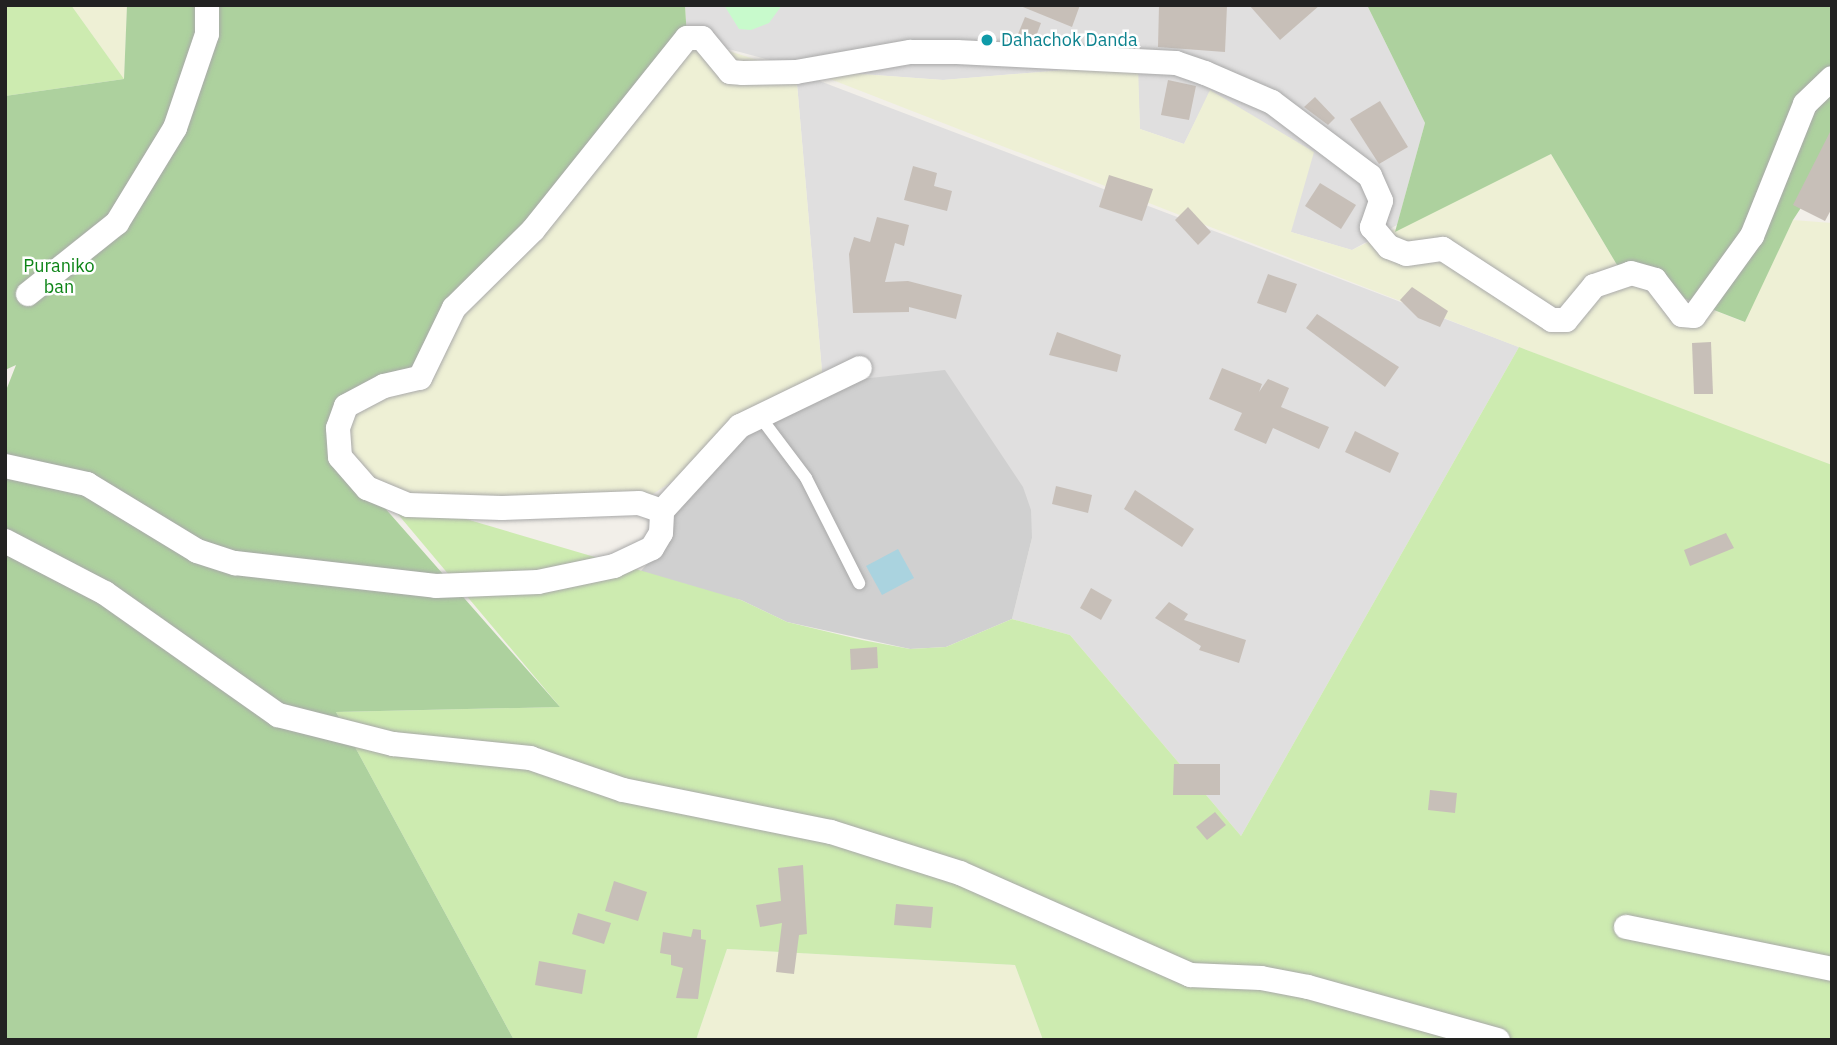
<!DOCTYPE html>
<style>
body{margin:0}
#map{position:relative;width:1837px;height:1045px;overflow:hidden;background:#f2efe9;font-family:"IBM Plex Sans",sans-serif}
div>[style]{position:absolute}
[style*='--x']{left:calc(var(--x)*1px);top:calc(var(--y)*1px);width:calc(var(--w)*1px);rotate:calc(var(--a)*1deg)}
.residential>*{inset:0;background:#e0dfdf}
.religious>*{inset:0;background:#d0d0d0}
.farmland>*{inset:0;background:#eef0d5}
.grass>*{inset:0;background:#cdebb0}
.forest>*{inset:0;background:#add19e}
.park>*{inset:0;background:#c8facc}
.water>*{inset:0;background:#aad3df}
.building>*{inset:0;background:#c7bfb8}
.roads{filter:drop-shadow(0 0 2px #a9a9a9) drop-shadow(0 0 2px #a9a9a9)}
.service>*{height:12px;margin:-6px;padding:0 6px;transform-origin:6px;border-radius:6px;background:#fff}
.minor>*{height:24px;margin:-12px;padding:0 12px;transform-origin:12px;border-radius:12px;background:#fff}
.dots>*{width:19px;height:19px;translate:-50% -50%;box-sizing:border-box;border:4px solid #fff;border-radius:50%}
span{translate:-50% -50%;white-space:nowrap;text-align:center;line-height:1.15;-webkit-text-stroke:5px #fff;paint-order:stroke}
.culture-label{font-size:18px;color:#0d838f}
.left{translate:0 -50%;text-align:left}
.park-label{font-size:18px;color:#0c8416}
.frame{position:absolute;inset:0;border:7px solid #222;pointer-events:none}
</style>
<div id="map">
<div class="residential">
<i style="clip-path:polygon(685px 5px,1367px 5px,1425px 123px,1397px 225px,1352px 250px,1291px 232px,1211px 90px,1184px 144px,1140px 129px,1137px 64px,943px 80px,807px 70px,687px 38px)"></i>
<i style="clip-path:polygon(796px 72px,1519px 347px,1241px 836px,1070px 635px,1012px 619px,1032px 538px,823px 383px)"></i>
</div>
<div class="religious">
<i style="clip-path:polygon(945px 370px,1023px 487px,1031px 510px,1032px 538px,1012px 619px,946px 647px,910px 649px,787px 622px,741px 600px,645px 579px,640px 572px,648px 563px,676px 479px,823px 383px)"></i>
</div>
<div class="farmland">
<i style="clip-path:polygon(71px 5px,127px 5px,124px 79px)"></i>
<i style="clip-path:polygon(687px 38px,796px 72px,823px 383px,639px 503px,502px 508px,367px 488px,338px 428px,454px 308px)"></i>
<i style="clip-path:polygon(1138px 64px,1140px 129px,1184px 144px,1210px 90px,1314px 152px,1291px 232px,1352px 250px,1551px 154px,1623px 275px,1744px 322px,1793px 220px,1832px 223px,1832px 469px,807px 70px,943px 80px)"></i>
<i style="clip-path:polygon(727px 949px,1015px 965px,1043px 1040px,696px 1040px)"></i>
</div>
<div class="grass">
<i style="clip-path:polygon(5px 5px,71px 5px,124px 79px,5px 96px)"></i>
<i style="clip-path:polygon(1519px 347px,1832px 465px,1832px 1040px,1043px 1040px,1015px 965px,727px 949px,696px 1040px,514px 1040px,336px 712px,560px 707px,381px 494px,741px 600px,787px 622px,862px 640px,910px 649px,946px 647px,1012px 619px,1070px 635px,1241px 836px)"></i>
</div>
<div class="forest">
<i style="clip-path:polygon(127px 5px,685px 5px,687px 38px,454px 308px,420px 378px,346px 407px,340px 457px,560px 707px,336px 712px,514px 1040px,5px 1040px,5px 393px,16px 365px,5px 370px,5px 96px,124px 79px)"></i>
<i style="clip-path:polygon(1367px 5px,1832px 5px,1832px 160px,1793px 220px,1745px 322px,1623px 275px,1551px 154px,1395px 232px,1425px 123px)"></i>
</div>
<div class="park">
<i style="clip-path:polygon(724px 5px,782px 5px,769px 23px,751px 30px,739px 29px)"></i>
</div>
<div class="water">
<i style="clip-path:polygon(898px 549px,914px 578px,882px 595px,866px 566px)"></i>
</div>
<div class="building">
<i style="clip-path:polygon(1018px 5px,1080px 5px,1072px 27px)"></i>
<i style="clip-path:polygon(1159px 5px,1227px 5px,1225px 52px,1158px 47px)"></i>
<i style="clip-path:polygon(1249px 5px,1320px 5px,1280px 40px)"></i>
<i style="clip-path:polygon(1025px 17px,1041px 23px,1035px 39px,1018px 34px)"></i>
<i style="clip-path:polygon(1168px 80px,1196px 86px,1189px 120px,1161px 115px)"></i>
<i style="clip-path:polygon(1315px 97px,1335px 118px,1328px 125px,1304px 107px)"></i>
<i style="clip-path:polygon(1380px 101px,1408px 147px,1379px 164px,1350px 119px)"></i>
<i style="clip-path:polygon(1832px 128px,1832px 208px,1825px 221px,1793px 205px)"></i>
<i style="clip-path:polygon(913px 166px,937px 173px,934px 186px,952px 191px,947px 211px,904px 200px)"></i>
<i style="clip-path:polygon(1109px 175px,1153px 189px,1142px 221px,1099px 207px)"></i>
<i style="clip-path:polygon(1320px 183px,1356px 205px,1341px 229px,1305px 206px)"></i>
<i style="clip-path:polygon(1188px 207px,1211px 232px,1198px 245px,1175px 220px)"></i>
<i style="clip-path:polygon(877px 217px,909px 225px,904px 246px,895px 243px,885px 282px,908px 281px,962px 295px,956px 319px,909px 307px,909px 312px,853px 313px,849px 254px,854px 237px,870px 242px)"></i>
<i style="clip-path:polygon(1268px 274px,1297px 284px,1286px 313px,1257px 303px)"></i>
<i style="clip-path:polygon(1412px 287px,1448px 311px,1440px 327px,1418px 318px,1400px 300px)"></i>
<i style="clip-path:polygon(1317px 314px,1399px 367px,1385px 387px,1306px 328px)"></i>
<i style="clip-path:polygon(1057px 332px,1121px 355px,1117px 372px,1049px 355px)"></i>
<i style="clip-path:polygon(1711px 342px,1713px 394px,1694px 394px,1692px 343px)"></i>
<i style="clip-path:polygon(1222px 368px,1262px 384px,1259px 392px,1268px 379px,1289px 388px,1281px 407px,1329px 427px,1319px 449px,1273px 428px,1266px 444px,1234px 430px,1242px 413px,1209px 399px)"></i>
<i style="clip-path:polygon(1355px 431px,1399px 453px,1390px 473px,1345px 452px)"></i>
<i style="clip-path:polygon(1056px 486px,1092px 495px,1088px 513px,1052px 504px)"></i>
<i style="clip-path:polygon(1135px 490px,1194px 529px,1182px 547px,1124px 509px)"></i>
<i style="clip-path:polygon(1726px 533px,1734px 548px,1690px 566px,1684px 550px)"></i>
<i style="clip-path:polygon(1091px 588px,1112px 600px,1101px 620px,1080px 608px)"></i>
<i style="clip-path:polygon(1169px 602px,1188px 614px,1184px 620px,1246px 640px,1239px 663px,1199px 650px,1201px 646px,1155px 618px)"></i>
<i style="clip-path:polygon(877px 647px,878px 668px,851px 670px,850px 649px)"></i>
<i style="clip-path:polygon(1174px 764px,1220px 764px,1220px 795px,1173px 795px)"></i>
<i style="clip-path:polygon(1430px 790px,1457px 793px,1455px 813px,1428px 810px)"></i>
<i style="clip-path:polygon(1215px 812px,1226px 825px,1207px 840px,1196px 827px)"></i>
<i style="clip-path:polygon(803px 865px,807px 934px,799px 935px,794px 974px,776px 972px,782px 923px,760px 927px,756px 905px,781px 901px,778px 868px)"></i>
<i style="clip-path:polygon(614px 881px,647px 892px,638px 921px,605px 911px)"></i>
<i style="clip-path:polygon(896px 904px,933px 907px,931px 928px,894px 925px)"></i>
<i style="clip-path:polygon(578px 913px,611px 923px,604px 944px,572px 934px)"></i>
<i style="clip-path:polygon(693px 929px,701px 930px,701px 939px,706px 940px,698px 999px,676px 998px,683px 968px,671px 965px,671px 955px,660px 953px,663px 932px,691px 937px)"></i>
<i style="clip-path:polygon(539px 961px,586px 970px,582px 994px,535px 985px)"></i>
</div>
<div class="roads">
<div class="service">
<i style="--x:758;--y:414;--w:80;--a:53.1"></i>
<i style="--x:806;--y:478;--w:118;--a:63.2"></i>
</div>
<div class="minor">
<i style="--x:28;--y:294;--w:114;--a:-38.6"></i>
<i style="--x:117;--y:223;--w:111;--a:-58.6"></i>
<i style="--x:175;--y:128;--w:99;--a:-71.2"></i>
<i style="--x:207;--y:34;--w:29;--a:-90"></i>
<i style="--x:5;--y:466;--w:84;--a:12.4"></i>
<i style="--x:87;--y:484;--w:129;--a:31.3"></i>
<i style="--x:197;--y:551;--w:40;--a:18"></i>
<i style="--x:235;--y:563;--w:202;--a:6.5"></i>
<i style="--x:436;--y:586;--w:102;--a:-2.2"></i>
<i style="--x:538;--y:582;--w:78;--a:-11.9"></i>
<i style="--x:614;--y:566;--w:42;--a:-25.3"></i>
<i style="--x:652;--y:548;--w:17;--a:-59"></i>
<i style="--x:661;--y:533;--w:22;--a:-87"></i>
<i style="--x:662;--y:511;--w:115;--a:-47.5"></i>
<i style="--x:740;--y:426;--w:133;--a:-25.8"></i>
<i style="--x:662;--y:511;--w:24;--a:-161"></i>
<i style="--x:639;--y:503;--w:137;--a:177.9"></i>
<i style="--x:502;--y:508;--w:94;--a:-178.2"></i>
<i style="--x:408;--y:505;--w:44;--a:-157.5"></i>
<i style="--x:367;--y:488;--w:41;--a:-131.1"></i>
<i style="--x:340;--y:457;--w:29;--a:-94"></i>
<i style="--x:338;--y:428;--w:23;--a:-70"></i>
<i style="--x:346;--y:406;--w:43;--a:-27.8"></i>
<i style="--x:384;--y:386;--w:37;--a:-13"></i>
<i style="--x:420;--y:378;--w:78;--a:-64.1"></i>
<i style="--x:454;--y:308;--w:111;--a:-44.6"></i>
<i style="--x:533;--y:230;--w:246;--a:-51.3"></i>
<i style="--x:687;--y:38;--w:15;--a:0"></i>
<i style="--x:702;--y:38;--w:44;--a:50.5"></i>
<i style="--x:730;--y:72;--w:13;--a:4"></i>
<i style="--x:743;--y:73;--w:53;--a:-1.1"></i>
<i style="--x:796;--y:72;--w:116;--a:-10"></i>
<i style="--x:910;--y:52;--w:47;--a:0"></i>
<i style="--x:957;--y:52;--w:219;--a:2.9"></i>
<i style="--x:1176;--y:63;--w:31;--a:19"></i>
<i style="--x:1205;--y:73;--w:73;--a:23.4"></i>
<i style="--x:1272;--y:102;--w:123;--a:37.1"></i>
<i style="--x:1370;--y:176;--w:27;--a:66"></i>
<i style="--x:1381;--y:201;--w:28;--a:109"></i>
<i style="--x:1372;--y:227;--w:26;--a:50"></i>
<i style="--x:1389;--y:247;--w:18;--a:22"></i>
<i style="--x:1406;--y:254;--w:37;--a:-8"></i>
<i style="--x:1443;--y:249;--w:130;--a:33.1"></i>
<i style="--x:1552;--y:320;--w:14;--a:0"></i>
<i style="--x:1566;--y:320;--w:44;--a:-50.5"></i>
<i style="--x:1594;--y:286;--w:39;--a:-19"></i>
<i style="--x:1631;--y:273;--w:25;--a:16"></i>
<i style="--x:1655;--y:280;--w:44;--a:52.4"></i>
<i style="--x:1682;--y:315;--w:12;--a:5"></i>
<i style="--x:1694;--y:316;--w:99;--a:-54.1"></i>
<i style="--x:1752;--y:236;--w:142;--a:-68.1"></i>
<i style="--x:1805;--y:104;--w:37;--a:-44"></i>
<i style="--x:5;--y:541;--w:113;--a:27.5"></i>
<i style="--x:105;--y:593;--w:212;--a:35.2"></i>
<i style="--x:278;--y:715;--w:119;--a:14.2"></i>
<i style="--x:393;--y:744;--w:138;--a:5.8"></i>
<i style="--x:530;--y:758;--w:98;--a:19"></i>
<i style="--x:623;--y:790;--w:212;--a:11.4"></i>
<i style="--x:831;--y:832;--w:135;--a:17.6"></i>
<i style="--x:960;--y:873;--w:252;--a:23.9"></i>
<i style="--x:1190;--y:975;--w:71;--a:2.4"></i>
<i style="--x:1261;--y:978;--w:48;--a:10.8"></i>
<i style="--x:1308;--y:987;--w:197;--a:15.6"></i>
<i style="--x:1626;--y:927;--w:210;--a:11.5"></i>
</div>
</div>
<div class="dots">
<i style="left:987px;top:40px;background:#0f9aa8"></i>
</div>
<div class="culture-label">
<span class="left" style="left:1001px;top:40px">Dahachok Danda</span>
</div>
<div class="park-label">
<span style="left:59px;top:277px">Puraniko<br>ban</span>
</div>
<div class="frame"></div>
</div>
